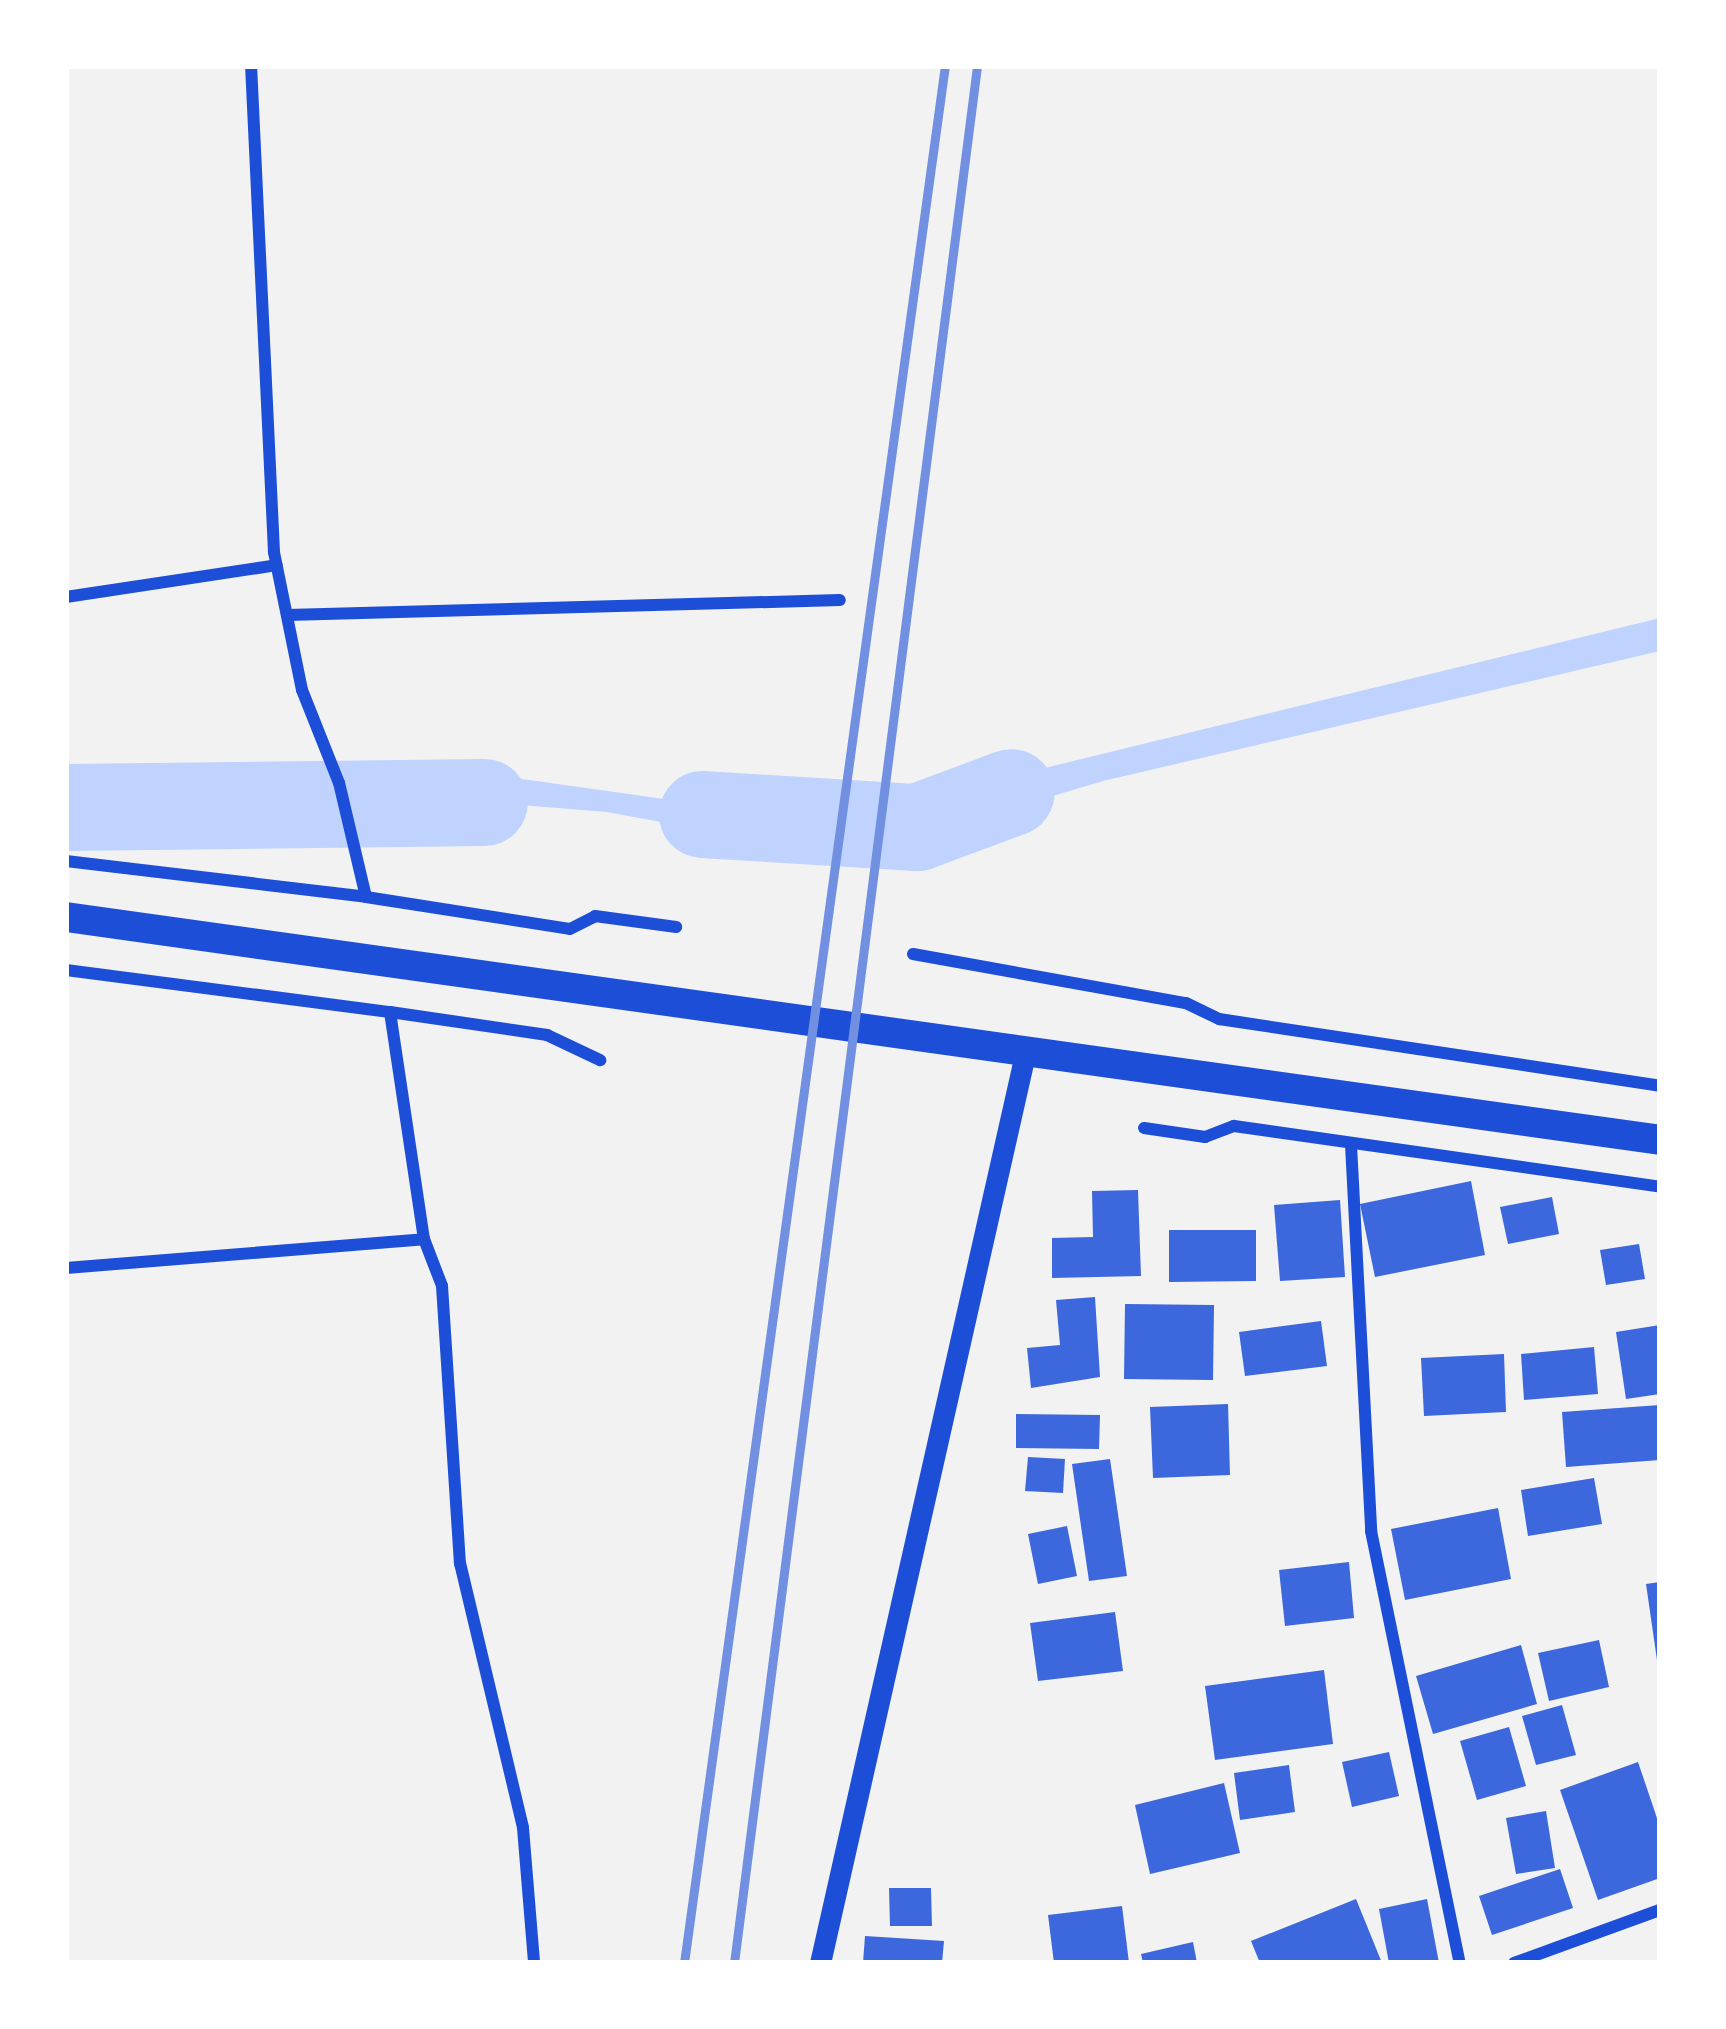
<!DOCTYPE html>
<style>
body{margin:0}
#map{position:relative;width:1726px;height:2029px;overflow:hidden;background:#f2f2f2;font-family:"Titillium Web",sans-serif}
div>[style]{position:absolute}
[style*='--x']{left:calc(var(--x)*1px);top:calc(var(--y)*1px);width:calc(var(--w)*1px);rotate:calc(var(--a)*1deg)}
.water>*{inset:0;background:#bfd3fe}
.river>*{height:87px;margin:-43.5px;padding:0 43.5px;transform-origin:43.5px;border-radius:43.5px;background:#bfd3fe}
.building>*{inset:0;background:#3d67dc}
.minor>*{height:12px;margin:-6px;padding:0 6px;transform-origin:6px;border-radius:6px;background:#1d4ed8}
.tertiary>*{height:21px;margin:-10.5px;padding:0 10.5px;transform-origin:10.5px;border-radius:10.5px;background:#1d4ed8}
.primary>*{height:30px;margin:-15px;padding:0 15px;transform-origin:15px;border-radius:15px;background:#1d4ed8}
.rail>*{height:9px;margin:-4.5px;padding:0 4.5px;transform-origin:4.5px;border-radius:4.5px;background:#7290e2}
span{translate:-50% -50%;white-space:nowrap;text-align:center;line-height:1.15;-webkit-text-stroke:12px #fff;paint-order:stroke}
.frame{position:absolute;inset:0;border:69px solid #fff;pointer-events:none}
</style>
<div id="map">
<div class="water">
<i style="clip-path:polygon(1660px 618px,1660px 651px,1103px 781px,898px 842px,905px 802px)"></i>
<i style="clip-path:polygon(487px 774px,728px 808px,797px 792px,826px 794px,820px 826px,785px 822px,726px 834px,607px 812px,495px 803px,369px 815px,360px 783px)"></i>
<i style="clip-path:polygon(324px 786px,331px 816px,66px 824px,66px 794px)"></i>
</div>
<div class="river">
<i style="--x:66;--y:807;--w:418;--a:-0.7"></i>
<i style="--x:702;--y:814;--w:215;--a:3.5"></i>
<i style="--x:917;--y:827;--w:100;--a:-20.4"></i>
</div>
<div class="building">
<i style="clip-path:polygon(1471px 1181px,1485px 1255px,1375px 1277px,1360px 1204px)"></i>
<i style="clip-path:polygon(1138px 1190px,1141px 1276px,1052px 1278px,1052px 1238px,1093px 1237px,1092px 1191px)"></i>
<i style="clip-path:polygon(1552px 1197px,1559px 1234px,1508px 1244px,1500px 1207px)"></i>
<i style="clip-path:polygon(1340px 1200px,1345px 1277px,1280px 1281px,1274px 1205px)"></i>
<i style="clip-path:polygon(1169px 1230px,1256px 1230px,1256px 1281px,1169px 1282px)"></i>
<i style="clip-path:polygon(1639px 1244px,1645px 1279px,1606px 1285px,1600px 1250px)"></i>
<i style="clip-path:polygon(1095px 1297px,1100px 1377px,1031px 1388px,1027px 1348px,1060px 1345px,1056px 1300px)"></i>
<i style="clip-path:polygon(1125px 1304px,1214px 1305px,1213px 1380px,1124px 1379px)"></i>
<i style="clip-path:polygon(1321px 1321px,1327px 1366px,1245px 1376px,1239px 1332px)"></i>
<i style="clip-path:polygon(1660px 1325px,1660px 1394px,1626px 1399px,1616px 1332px)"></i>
<i style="clip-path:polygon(1594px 1347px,1598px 1394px,1524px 1400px,1521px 1354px)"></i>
<i style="clip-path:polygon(1504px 1354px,1506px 1412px,1424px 1416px,1421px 1358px)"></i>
<i style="clip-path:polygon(1228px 1404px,1230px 1475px,1153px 1478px,1150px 1407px)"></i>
<i style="clip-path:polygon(1660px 1405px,1660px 1460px,1566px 1467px,1562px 1412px)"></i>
<i style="clip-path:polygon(1016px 1414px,1100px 1415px,1099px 1449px,1016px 1448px)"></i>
<i style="clip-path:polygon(1028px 1457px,1065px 1459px,1063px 1493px,1025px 1491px)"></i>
<i style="clip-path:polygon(1110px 1459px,1127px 1576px,1089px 1581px,1072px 1464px)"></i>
<i style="clip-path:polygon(1594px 1478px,1602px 1524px,1528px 1536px,1521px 1490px)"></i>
<i style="clip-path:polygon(1498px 1508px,1511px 1579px,1405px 1600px,1391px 1529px)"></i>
<i style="clip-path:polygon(1067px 1526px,1077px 1576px,1038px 1584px,1028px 1534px)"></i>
<i style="clip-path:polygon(1349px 1562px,1354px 1618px,1285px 1626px,1279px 1570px)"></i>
<i style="clip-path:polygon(1660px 1582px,1660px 1659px,1657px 1660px,1646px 1584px)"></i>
<i style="clip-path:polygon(1115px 1612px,1123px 1671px,1038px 1681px,1030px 1623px)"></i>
<i style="clip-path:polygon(1599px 1640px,1609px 1687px,1549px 1701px,1538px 1653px)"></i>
<i style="clip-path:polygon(1521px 1645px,1537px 1704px,1433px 1734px,1416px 1676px)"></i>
<i style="clip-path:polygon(1324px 1670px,1333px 1744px,1215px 1760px,1205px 1686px)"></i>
<i style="clip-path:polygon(1562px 1705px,1576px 1755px,1536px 1765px,1522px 1716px)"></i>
<i style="clip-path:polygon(1509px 1727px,1526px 1786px,1477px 1800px,1460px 1741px)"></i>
<i style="clip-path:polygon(1389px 1752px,1399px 1796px,1352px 1807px,1342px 1762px)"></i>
<i style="clip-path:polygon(1638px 1762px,1660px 1827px,1660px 1878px,1598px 1900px,1560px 1790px)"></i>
<i style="clip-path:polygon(1289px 1765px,1295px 1812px,1240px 1820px,1234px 1773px)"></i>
<i style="clip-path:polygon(1224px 1783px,1240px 1853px,1150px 1874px,1135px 1805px)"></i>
<i style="clip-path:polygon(1546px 1811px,1555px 1868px,1516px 1874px,1506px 1818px)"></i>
<i style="clip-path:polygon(1560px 1869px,1573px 1908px,1492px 1935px,1479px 1896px)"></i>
<i style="clip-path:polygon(889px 1888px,931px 1888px,932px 1926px,890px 1926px)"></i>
<i style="clip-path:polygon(1356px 1899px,1382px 1963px,1260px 1963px,1251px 1941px)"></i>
<i style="clip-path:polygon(1427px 1899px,1439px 1963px,1389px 1963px,1379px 1909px)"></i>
<i style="clip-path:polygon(1122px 1906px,1129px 1963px,1054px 1963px,1048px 1915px)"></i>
<i style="clip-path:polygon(865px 1936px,944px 1941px,942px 1963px,863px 1963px)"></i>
<i style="clip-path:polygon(1193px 1942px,1197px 1963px,1143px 1963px,1141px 1954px)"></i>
</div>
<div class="minor">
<i style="--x:66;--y:597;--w:213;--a:-8.6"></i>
<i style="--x:287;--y:615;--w:553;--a:-1.55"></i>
<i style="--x:66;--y:861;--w:302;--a:6.8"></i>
<i style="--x:366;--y:897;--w:117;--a:-103.3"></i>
<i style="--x:339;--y:783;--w:100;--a:-111.7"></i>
<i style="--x:302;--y:690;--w:141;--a:-101.5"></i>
<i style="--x:274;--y:552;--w:487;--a:-92.7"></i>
<i style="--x:366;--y:897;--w:206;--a:8.9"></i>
<i style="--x:570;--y:929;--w:28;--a:-27"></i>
<i style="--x:595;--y:916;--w:82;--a:7.7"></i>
<i style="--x:913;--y:954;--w:277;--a:10.2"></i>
<i style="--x:1186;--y:1003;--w:37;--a:26"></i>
<i style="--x:1219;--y:1019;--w:446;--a:8.6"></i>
<i style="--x:66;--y:970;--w:327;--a:7.4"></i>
<i style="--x:390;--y:1012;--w:230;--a:81.5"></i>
<i style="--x:424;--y:1239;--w:50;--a:69"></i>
<i style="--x:442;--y:1286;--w:278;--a:86.3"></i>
<i style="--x:460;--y:1563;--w:272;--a:76.6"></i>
<i style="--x:523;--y:1828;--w:135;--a:85.3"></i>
<i style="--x:390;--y:1012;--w:159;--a:8.3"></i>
<i style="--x:547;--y:1035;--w:59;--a:25.3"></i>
<i style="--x:1144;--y:1128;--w:62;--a:8.4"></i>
<i style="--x:1205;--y:1137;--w:31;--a:-21"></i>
<i style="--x:1234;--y:1126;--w:430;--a:8.1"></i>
<i style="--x:1351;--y:1145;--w:387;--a:87"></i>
<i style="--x:1371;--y:1531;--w:441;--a:78.4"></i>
<i style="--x:66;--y:1268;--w:359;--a:-4.6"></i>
<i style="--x:1514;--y:1963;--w:155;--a:-20"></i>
</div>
<div class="tertiary">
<i style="--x:820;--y:1963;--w:936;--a:-77.29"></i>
</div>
<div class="primary">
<i style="--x:66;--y:917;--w:1610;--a:7.96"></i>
</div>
<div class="rail">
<i style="--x:684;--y:1963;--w:1915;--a:-82.17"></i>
<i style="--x:734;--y:1963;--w:1913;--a:-82.7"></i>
</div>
<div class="frame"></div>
</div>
